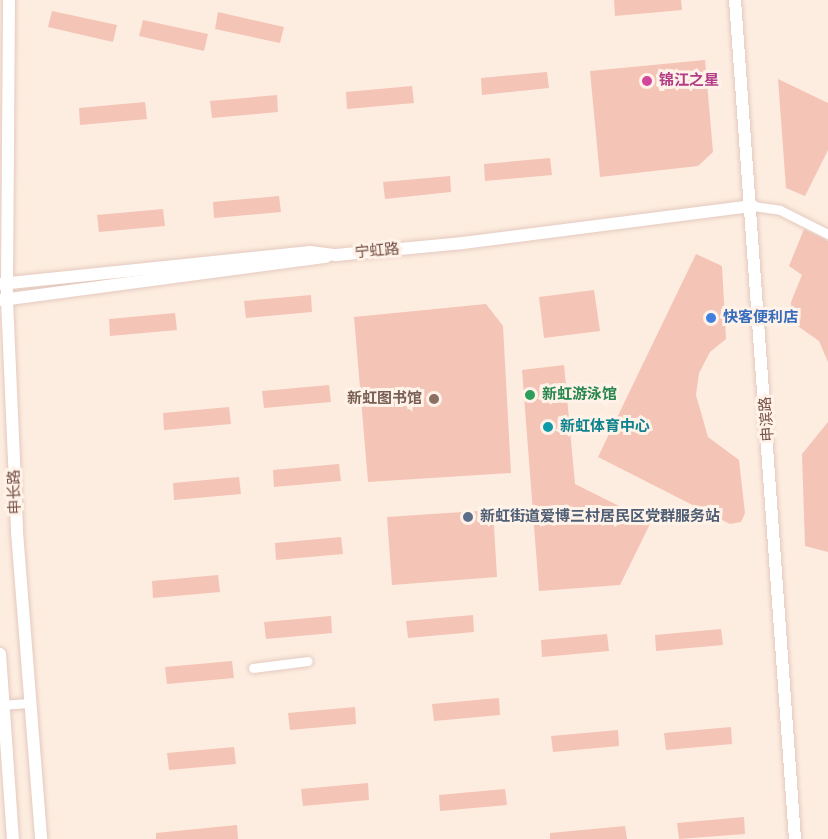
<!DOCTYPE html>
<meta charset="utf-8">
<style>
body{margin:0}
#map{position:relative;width:828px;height:839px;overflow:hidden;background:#fdede0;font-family:"Fira Sans","Noto Sans SC",sans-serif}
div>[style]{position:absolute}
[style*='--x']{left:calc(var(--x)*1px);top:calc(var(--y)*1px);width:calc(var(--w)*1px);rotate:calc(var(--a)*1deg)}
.building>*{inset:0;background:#f4c4b6}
.roads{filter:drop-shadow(0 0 2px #e4c9bf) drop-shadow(0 0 2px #e4c9bf)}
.street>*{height:9px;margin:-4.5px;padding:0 4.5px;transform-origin:4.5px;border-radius:4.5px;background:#fff}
.secondary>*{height:12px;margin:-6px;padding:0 6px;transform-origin:6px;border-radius:6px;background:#fff}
.dots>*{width:16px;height:16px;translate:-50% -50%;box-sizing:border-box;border:3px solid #fff2e8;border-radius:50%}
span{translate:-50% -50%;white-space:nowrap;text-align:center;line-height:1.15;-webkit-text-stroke:6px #fff2e8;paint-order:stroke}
.hotel-label{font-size:15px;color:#b23c85;font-weight:700}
.left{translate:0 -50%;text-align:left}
.street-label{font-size:15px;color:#754f46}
.shop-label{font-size:15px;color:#366cbe;font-weight:700}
.leisure-label{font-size:15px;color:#27864d;font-weight:700}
.education-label{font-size:15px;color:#785e54;font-weight:700}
.right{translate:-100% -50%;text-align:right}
.culture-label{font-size:15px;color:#0d838f;font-weight:700}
.service-label{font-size:15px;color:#4e5e75;font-weight:700}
</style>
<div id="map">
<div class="building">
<i style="clip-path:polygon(614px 0,681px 0,682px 10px,615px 16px)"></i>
<i style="clip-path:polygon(52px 11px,117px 25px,113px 42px,48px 27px)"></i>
<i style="clip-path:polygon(218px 12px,284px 27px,280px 43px,215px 29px)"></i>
<i style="clip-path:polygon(143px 20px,208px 34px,204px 51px,139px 36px)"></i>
<i style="clip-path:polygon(705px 60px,713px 152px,698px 166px,600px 177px,590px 71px)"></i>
<i style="clip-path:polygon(547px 72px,549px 88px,482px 95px,481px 78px)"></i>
<i style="clip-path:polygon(778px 79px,828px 103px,828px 150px,805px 196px,786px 188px)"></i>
<i style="clip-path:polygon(412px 86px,414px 103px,347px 109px,346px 92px)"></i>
<i style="clip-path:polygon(277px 95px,278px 112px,212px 118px,210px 101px)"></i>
<i style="clip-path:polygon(145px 102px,147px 119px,80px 125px,79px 108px)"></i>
<i style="clip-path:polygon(550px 158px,552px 175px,485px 181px,484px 164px)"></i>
<i style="clip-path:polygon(450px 176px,451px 192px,385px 199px,383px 182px)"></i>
<i style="clip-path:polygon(279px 196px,281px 212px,214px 218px,213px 202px)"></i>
<i style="clip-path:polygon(163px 209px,165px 226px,99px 232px,97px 215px)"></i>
<i style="clip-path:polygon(804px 229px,828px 241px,828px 362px,819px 341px,792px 322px,791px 302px,802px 275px,789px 266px)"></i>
<i style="clip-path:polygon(696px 254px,722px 266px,726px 339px,710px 352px,699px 373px,696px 395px,708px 437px,739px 460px,745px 513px,741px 522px,730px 524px,598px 457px)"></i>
<i style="clip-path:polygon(594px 290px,600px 331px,544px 338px,539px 297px)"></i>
<i style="clip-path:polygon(311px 295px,312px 312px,246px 318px,244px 301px)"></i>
<i style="clip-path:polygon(486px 304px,503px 326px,511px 473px,368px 482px,354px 317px)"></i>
<i style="clip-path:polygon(175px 313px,177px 330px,110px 336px,109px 319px)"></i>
<i style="clip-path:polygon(564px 365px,575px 484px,651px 522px,620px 585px,539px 591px,522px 370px)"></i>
<i style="clip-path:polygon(329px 385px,331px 402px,264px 408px,262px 391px)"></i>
<i style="clip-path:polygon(229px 407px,231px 424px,164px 430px,163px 413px)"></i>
<i style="clip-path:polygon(828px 422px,828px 552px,805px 546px,802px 454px)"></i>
<i style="clip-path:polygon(339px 464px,341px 481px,274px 487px,273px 470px)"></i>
<i style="clip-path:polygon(239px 477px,241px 494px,174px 500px,173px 483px)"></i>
<i style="clip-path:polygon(493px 510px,497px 577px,392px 585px,387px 517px)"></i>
<i style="clip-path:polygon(341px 537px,343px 554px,276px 560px,275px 543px)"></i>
<i style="clip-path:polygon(218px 575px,220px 592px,153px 598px,152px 581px)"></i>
<i style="clip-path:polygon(473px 615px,474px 632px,408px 638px,406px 621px)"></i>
<i style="clip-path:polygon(331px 616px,332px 633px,266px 639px,264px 622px)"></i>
<i style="clip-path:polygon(721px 629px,723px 645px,656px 651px,655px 635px)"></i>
<i style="clip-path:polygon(607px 634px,609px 651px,542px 657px,541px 640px)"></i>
<i style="clip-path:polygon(232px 661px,234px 678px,167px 684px,165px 667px)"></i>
<i style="clip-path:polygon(499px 698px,500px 715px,434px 721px,432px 704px)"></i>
<i style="clip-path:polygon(355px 707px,356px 724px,290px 730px,288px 713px)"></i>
<i style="clip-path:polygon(731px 727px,732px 744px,666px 750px,664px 733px)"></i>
<i style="clip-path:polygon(618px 730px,619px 746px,553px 752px,551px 736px)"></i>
<i style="clip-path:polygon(234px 747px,236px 764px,169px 770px,167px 753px)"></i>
<i style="clip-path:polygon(368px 783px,369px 800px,303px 806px,301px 789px)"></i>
<i style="clip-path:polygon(505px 789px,507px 805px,440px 811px,439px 795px)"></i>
<i style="clip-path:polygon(744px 817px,745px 834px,679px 839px,677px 823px)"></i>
<i style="clip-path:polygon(237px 825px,238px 839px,156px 839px,156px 833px)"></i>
<i style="clip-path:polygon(625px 826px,627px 839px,550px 839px,550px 833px)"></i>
</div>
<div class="roads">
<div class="street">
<i style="--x:753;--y:206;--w:27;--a:8"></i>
<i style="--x:780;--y:210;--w:54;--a:26.6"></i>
<i style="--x:253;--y:668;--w:55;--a:-7.3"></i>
<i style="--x:0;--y:705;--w:29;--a:-4"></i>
</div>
<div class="secondary">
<i style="--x:9;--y:0;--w:300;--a:90.4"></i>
<i style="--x:7;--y:300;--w:232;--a:87.5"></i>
<i style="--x:17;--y:532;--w:308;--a:85.5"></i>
<i style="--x:735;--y:0;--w:841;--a:85.91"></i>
<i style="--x:0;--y:284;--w:312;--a:-5.9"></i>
<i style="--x:310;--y:252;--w:26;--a:7"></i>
<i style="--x:336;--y:255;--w:128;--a:-5.4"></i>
<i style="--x:463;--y:243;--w:292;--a:-7.3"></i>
<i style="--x:2;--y:300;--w:327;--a:-7.6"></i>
<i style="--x:0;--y:654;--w:185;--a:86"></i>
</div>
</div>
<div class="dots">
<i style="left:647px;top:81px;background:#d1479c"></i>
<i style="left:711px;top:318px;background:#3f7fe0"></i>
<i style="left:530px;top:395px;background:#2e9e5b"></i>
<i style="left:434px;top:399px;background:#8d6e63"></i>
<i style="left:548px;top:427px;background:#0f9aa8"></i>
<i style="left:468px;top:517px;background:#5c6f8a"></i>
</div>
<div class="hotel-label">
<span class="left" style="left:659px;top:81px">锦江之星</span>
</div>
<div class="street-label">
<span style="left:377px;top:251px;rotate:-5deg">宁虹路</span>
<span style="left:767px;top:419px;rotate:-94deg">申滨路</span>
<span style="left:15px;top:492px;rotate:-92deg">申长路</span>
</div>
<div class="shop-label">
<span class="left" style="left:723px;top:318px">快客便利店</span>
</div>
<div class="leisure-label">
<span class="left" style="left:542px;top:395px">新虹游泳馆</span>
</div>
<div class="education-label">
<span class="right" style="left:422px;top:399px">新虹图书馆</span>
</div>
<div class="culture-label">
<span class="left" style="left:560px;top:427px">新虹体育中心</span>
</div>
<div class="service-label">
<span class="left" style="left:480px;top:517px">新虹街道爱博三村居民区党群服务站</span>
</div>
</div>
